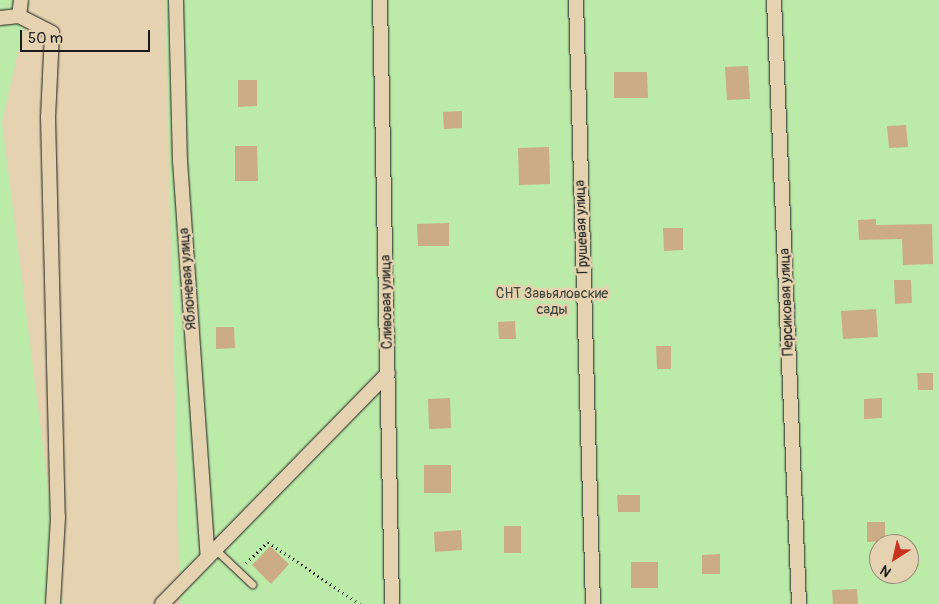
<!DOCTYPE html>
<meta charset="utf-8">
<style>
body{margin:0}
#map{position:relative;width:939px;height:604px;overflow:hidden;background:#e5d2b0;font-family:Pangolin,sans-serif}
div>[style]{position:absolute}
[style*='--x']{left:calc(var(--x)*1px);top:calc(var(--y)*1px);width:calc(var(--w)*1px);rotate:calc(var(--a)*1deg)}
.green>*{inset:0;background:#bceaa9}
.building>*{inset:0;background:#ccac84}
.path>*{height:3px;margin-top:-1.5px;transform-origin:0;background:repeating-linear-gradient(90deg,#1c1c1c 0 1px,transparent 0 5px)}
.roads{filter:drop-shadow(0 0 1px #1c1c1c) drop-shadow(0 0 1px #1c1c1c)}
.service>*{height:7px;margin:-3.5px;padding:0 3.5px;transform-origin:3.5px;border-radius:3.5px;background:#e5d2b0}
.minor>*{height:14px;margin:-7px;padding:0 7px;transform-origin:7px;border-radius:7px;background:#e5d2b0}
span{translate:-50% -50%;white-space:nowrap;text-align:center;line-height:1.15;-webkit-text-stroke:5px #e5d2b0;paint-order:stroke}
.street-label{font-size:14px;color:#1c1c1c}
.park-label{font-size:14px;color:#3c4538}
.north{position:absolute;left:869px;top:534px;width:50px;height:50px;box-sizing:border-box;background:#e5d2b0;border:1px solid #958975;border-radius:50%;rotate:215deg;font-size:14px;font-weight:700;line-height:20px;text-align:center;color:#1c1c1c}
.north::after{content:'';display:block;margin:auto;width:18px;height:22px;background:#c8321e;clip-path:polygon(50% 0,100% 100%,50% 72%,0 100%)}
.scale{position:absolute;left:20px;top:30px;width:130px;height:22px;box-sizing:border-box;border:2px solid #1c1c1c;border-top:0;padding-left:6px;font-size:15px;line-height:18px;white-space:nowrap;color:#1c1c1c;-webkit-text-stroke:4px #e5d2b0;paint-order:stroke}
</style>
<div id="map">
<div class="green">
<i style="clip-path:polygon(0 0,30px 0,2px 122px,63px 604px,0 604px)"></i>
<i style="clip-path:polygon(evenodd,165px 0,939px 0,939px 604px,180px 604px,165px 0,879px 544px,909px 544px,909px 574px,879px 574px,879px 544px)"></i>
</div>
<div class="building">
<i style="clip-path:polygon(748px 66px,750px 99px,727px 100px,725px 67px)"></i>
<i style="clip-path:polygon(614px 72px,647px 72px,648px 98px,614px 98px)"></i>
<i style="clip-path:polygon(238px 80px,257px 80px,257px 106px,238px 107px)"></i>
<i style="clip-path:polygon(462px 111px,462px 128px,444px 129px,443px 112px)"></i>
<i style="clip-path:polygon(906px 125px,908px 147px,889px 148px,887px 126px)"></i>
<i style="clip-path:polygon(235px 146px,257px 146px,258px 181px,235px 181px)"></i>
<i style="clip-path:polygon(549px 147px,550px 184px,519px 185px,518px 148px)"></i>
<i style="clip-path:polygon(876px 219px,876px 225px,932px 224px,933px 264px,903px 265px,902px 239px,859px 240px,858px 220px)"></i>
<i style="clip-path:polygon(449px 223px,449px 246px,418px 246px,417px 224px)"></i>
<i style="clip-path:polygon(663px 228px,683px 228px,683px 250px,664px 251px)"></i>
<i style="clip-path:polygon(894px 280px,911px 280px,912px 303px,895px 304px)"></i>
<i style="clip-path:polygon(876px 309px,878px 337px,843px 339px,841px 311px)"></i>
<i style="clip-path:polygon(515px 321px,516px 339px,499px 339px,498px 322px)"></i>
<i style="clip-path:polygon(216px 327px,234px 327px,235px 348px,216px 349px)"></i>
<i style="clip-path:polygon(656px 346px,671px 346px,671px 369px,657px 369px)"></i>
<i style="clip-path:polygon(917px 373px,933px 373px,933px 390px,918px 390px)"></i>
<i style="clip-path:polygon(450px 398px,451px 428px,429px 429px,428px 399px)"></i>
<i style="clip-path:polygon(882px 398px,882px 418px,864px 419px,864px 399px)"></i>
<i style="clip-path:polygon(424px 465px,451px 465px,451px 493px,424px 493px)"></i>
<i style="clip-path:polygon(617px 495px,640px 495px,640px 512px,618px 512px)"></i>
<i style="clip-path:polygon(867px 522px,885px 522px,885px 541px,867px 542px)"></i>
<i style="clip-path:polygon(504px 526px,521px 526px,521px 553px,504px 553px)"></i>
<i style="clip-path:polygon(461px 530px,462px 550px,435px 552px,434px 532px)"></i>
<i style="clip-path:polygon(270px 546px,289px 564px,271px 584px,252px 565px)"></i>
<i style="clip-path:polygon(720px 554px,720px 574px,702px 574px,702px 555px)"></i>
<i style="clip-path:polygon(631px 562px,658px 562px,658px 588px,631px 588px)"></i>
<i style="clip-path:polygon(857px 589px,858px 604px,833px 604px,832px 590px)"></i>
</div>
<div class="path">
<i style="--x:246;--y:563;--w:30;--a:-44"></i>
<i style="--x:268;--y:542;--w:111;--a:34"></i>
</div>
<div class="roads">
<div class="service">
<i style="--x:216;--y:550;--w:50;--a:43.4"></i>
</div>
<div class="minor">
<i style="--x:176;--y:0;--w:161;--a:88.6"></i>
<i style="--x:180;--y:161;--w:397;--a:86"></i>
<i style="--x:380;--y:0;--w:604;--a:88.86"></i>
<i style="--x:576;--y:0;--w:604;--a:88.39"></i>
<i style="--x:774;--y:0;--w:605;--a:87.63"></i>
<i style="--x:19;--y:16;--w:16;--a:-83"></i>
<i style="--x:0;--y:18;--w:19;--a:-6"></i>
<i style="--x:19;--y:16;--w:37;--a:27"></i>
<i style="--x:52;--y:33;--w:84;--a:92.7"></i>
<i style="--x:48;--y:117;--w:400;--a:88.6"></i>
<i style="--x:58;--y:517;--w:87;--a:93.3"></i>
<i style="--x:162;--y:604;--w:323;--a:-45.6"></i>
</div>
</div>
<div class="street-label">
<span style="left:582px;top:227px;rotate:-92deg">Грушевая улица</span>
<span style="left:188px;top:279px;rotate:-94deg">Яблоневая улица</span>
<span style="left:387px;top:302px;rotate:-91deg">Сливовая улица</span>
<span style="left:787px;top:302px;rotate:-92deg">Персиковая улица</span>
</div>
<div class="park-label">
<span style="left:552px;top:302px">СНТ Завьяловские<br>сады</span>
</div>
<div class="north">N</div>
<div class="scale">50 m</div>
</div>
